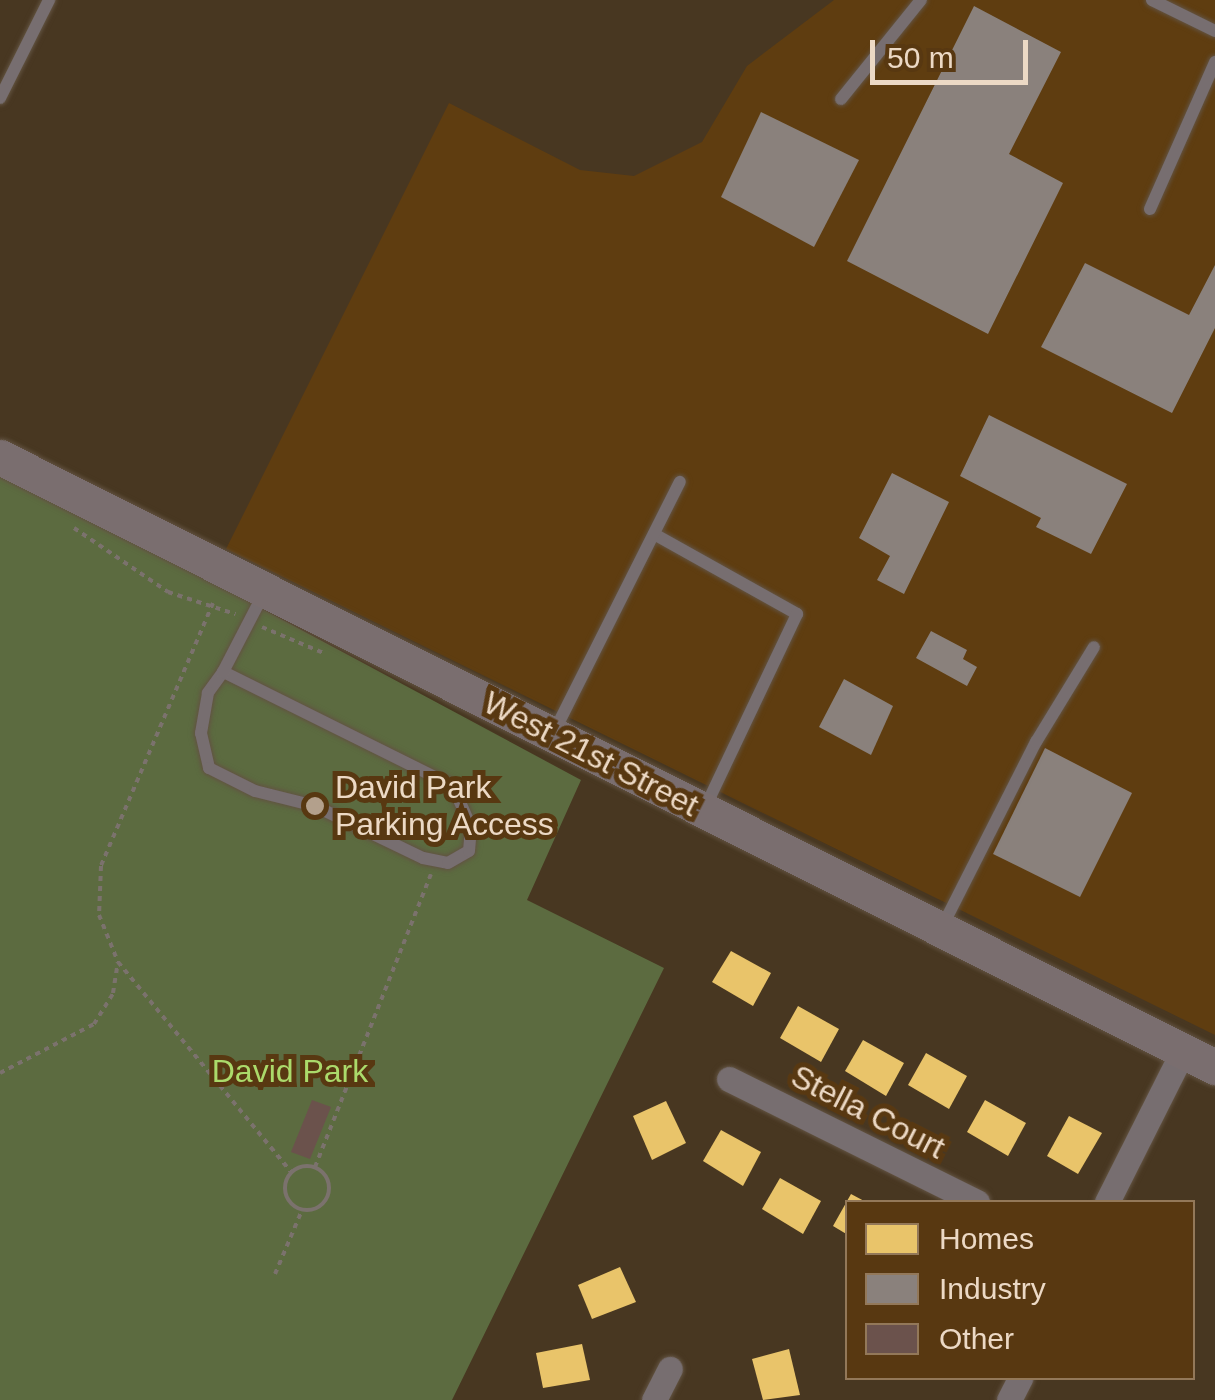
<!DOCTYPE html>
<style>
body{margin:0}
#map{position:relative;width:1215px;height:1400px;overflow:hidden;background:#483721;font-family:Helvetica,sans-serif}
div>[style]{position:absolute}
[style*='--x']{left:calc(var(--x)*1px);top:calc(var(--y)*1px);width:calc(var(--w)*1px);rotate:calc(var(--a)*1deg)}
.built>*{inset:0;background:#5f3d10}
.green>*{inset:0;background:#5c6b40}
.homes>*{inset:0;background:#e9c46a}
.industry>*{inset:0;background:#8a817c}
.building>*{inset:0;background:#6b524c}
.path>*{height:4px;margin-top:-2px;transform-origin:0;background:repeating-linear-gradient(90deg,#7b726d 0 5px,transparent 0 10px)}
.path>.ring{margin:-2px;padding:0;box-sizing:content-box;background:none;border:4px solid #7b726d;border-radius:50%}
.roads{filter:drop-shadow(0 0 2px #625342) drop-shadow(0 0 2px #625342)}
.lane>*{height:12px;margin:-6px;padding:0 6px;transform-origin:6px;border-radius:6px;background:#776e70}
.street>*{height:25px;margin:-12.5px;padding:0 12.5px;transform-origin:12.5px;border-radius:12.5px;background:#776e70}
.secondary>*{height:35px;margin:-17.5px;padding:0 17.5px;transform-origin:17.5px;border-radius:17.5px;background:#7a6e6f}
.dots>*{width:28px;height:28px;translate:-50% -50%;box-sizing:border-box;border:5px solid #583811;border-radius:50%}
span{translate:-50% -50%;white-space:nowrap;text-align:center;line-height:1.15;-webkit-text-stroke:10px #583811;paint-order:stroke}
.street-label{font-size:32px;color:#ecd9c5}
.poi-label{font-size:32px;color:#ecd9c5}
.left{translate:0 -50%;text-align:left}
.park-label{font-size:32px;color:#abda6b}
.legend{position:absolute;left:845px;top:1200px;width:350px;height:180px;box-sizing:border-box;background:#583811;border:2px solid #937859;margin:0;padding:12px 18px;list-style:none;font-size:30px;color:#ecd9c5}
.legend li{display:flex;align-items:center;gap:20px;height:50px}
.legend b{width:50px;border:2px solid #937859}
.scale{position:absolute;left:870px;top:40px;width:158px;height:45px;box-sizing:border-box;border:5px solid #ecd9c5;border-top:0;padding-left:12px;font-size:30px;line-height:35px;white-space:nowrap;color:#ecd9c5;-webkit-text-stroke:8px #583811;paint-order:stroke}
</style>
<div id="map">
<div class="built">
<i style="clip-path:polygon(834px 0,1215px 0,1215px 1035px,226px 549px,449px 103px,580px 170px,634px 176px,702px 142px,747px 66px)"></i>
</div>
<div class="green">
<i style="clip-path:polygon(0 468px,581px 780px,527px 900px,664px 968px,452px 1400px,0 1400px)"></i>
</div>
<div class="homes">
<i style="clip-path:polygon(731px 951px,771px 973px,753px 1006px,712px 982px)"></i>
<i style="clip-path:polygon(798px 1006px,839px 1029px,821px 1062px,780px 1038px)"></i>
<i style="clip-path:polygon(863px 1040px,904px 1063px,886px 1096px,845px 1071px)"></i>
<i style="clip-path:polygon(926px 1053px,967px 1076px,949px 1109px,908px 1085px)"></i>
<i style="clip-path:polygon(985px 1100px,1026px 1123px,1008px 1156px,967px 1132px)"></i>
<i style="clip-path:polygon(666px 1101px,686px 1143px,652px 1160px,633px 1116px)"></i>
<i style="clip-path:polygon(1069px 1116px,1102px 1133px,1078px 1174px,1047px 1156px)"></i>
<i style="clip-path:polygon(721px 1130px,761px 1152px,743px 1186px,703px 1161px)"></i>
<i style="clip-path:polygon(780px 1178px,821px 1201px,803px 1234px,762px 1209px)"></i>
<i style="clip-path:polygon(851px 1194px,866px 1202px,848px 1202px,848px 1235px,833px 1226px)"></i>
<i style="clip-path:polygon(620px 1267px,636px 1302px,592px 1319px,578px 1285px)"></i>
<i style="clip-path:polygon(582px 1344px,590px 1380px,543px 1388px,536px 1353px)"></i>
<i style="clip-path:polygon(789px 1349px,800px 1395px,763px 1400px,752px 1359px)"></i>
</div>
<div class="industry">
<i style="clip-path:polygon(974px 6px,1061px 52px,1009px 154px,1063px 183px,988px 334px,847px 261px)"></i>
<i style="clip-path:polygon(761px 112px,859px 160px,814px 247px,721px 197px)"></i>
<i style="clip-path:polygon(1085px 263px,1189px 315px,1215px 265px,1215px 328px,1172px 413px,1041px 347px)"></i>
<i style="clip-path:polygon(989px 415px,1127px 484px,1091px 554px,1036px 527px,1041px 518px,960px 476px)"></i>
<i style="clip-path:polygon(892px 473px,949px 502px,904px 594px,877px 580px,890px 556px,859px 538px)"></i>
<i style="clip-path:polygon(931px 631px,967px 650px,963px 659px,977px 667px,967px 686px,916px 658px)"></i>
<i style="clip-path:polygon(844px 679px,893px 706px,871px 755px,819px 727px)"></i>
<i style="clip-path:polygon(1045px 748px,1132px 793px,1080px 897px,993px 854px)"></i>
</div>
<div class="building">
<i style="clip-path:polygon(312px 1100px,331px 1107px,310px 1159px,291px 1152px)"></i>
</div>
<div class="path">
<i style="--x:74;--y:528;--w:114;--a:34.2"></i>
<i style="--x:168;--y:592;--w:71;--a:18.2"></i>
<i style="--x:213;--y:603;--w:286;--a:113.1"></i>
<i style="--x:101;--y:866;--w:49;--a:92.3"></i>
<i style="--x:99;--y:915;--w:51;--a:68"></i>
<i style="--x:118;--y:962;--w:272;--a:50.5"></i>
<i style="--x:262;--y:627;--w:69;--a:22.9"></i>
<i style="--x:0;--y:1073;--w:106;--a:-27.5"></i>
<i style="--x:94;--y:1024;--w:36;--a:-58"></i>
<i style="--x:113;--y:993;--w:31;--a:-81"></i>
<i class="ring" style="left:285px;top:1166px;width:40px;height:40px"></i>
<i style="--x:315;--y:1167;--w:315;--a:-68.4"></i>
<i style="--x:275;--y:1274;--w:69;--a:-67.1"></i>
</div>
<div class="roads">
<div class="lane">
<i style="--x:1152;--y:0;--w:70;--a:26.2"></i>
<i style="--x:0;--y:98;--w:110;--a:-63.4"></i>
<i style="--x:841;--y:99;--w:127;--a:-51.1"></i>
<i style="--x:1150;--y:209;--w:161;--a:-66.1"></i>
<i style="--x:654;--y:534;--w:164;--a:29.2"></i>
<i style="--x:797;--y:614;--w:215;--a:115.4"></i>
<i style="--x:223;--y:672;--w:26;--a:126"></i>
<i style="--x:208;--y:693;--w:41;--a:99.9"></i>
<i style="--x:201;--y:733;--w:36;--a:77"></i>
<i style="--x:209;--y:768;--w:51;--a:26.6"></i>
<i style="--x:255;--y:791;--w:62;--a:14"></i>
<i style="--x:315;--y:806;--w:120;--a:25.7"></i>
<i style="--x:423;--y:858;--w:25;--a:11"></i>
<i style="--x:448;--y:863;--w:24;--a:-30"></i>
<i style="--x:469;--y:851;--w:24;--a:-85"></i>
<i style="--x:471;--y:827;--w:45;--a:-113.7"></i>
<i style="--x:453;--y:786;--w:257;--a:-153.6"></i>
<i style="--x:223;--y:672;--w:91;--a:-62.6"></i>
<i style="--x:554;--y:732;--w:280;--a:-63.3"></i>
<i style="--x:942;--y:927;--w:208;--a:-63.1"></i>
<i style="--x:1036;--y:742;--w:111;--a:-58.6"></i>
</div>
<div class="street">
<i style="--x:729;--y:1079;--w:277;--a:26.4"></i>
<i style="--x:1107;--y:1202;--w:169;--a:-63.3"></i>
<i style="--x:654;--y:1400;--w:35;--a:-63"></i>
<i style="--x:1009;--y:1400;--w:25;--a:-63"></i>
</div>
<div class="secondary">
<i style="--x:0;--y:457;--w:1360;--a:26.66"></i>
</div>
</div>
<div class="dots">
<i style="left:315px;top:806px;background:#b3a08c"></i>
</div>
<div class="street-label">
<span style="left:591px;top:754px;rotate:27deg">West 21st Street</span>
<span style="left:868px;top:1112px;rotate:27deg">Stella Court</span>
</div>
<div class="poi-label">
<span class="left" style="left:335px;top:806px">David Park<br>Parking Access</span>
</div>
<div class="park-label">
<span style="left:290px;top:1071px">David Park</span>
</div>
<ul class="legend">
<li><b style="height:28px;background:#e9c46a"></b>Homes</li>
<li><b style="height:28px;background:#8a817c"></b>Industry</li>
<li><b style="height:28px;background:#6b524c"></b>Other</li>
</ul>
<div class="scale">50 m</div>
</div>
